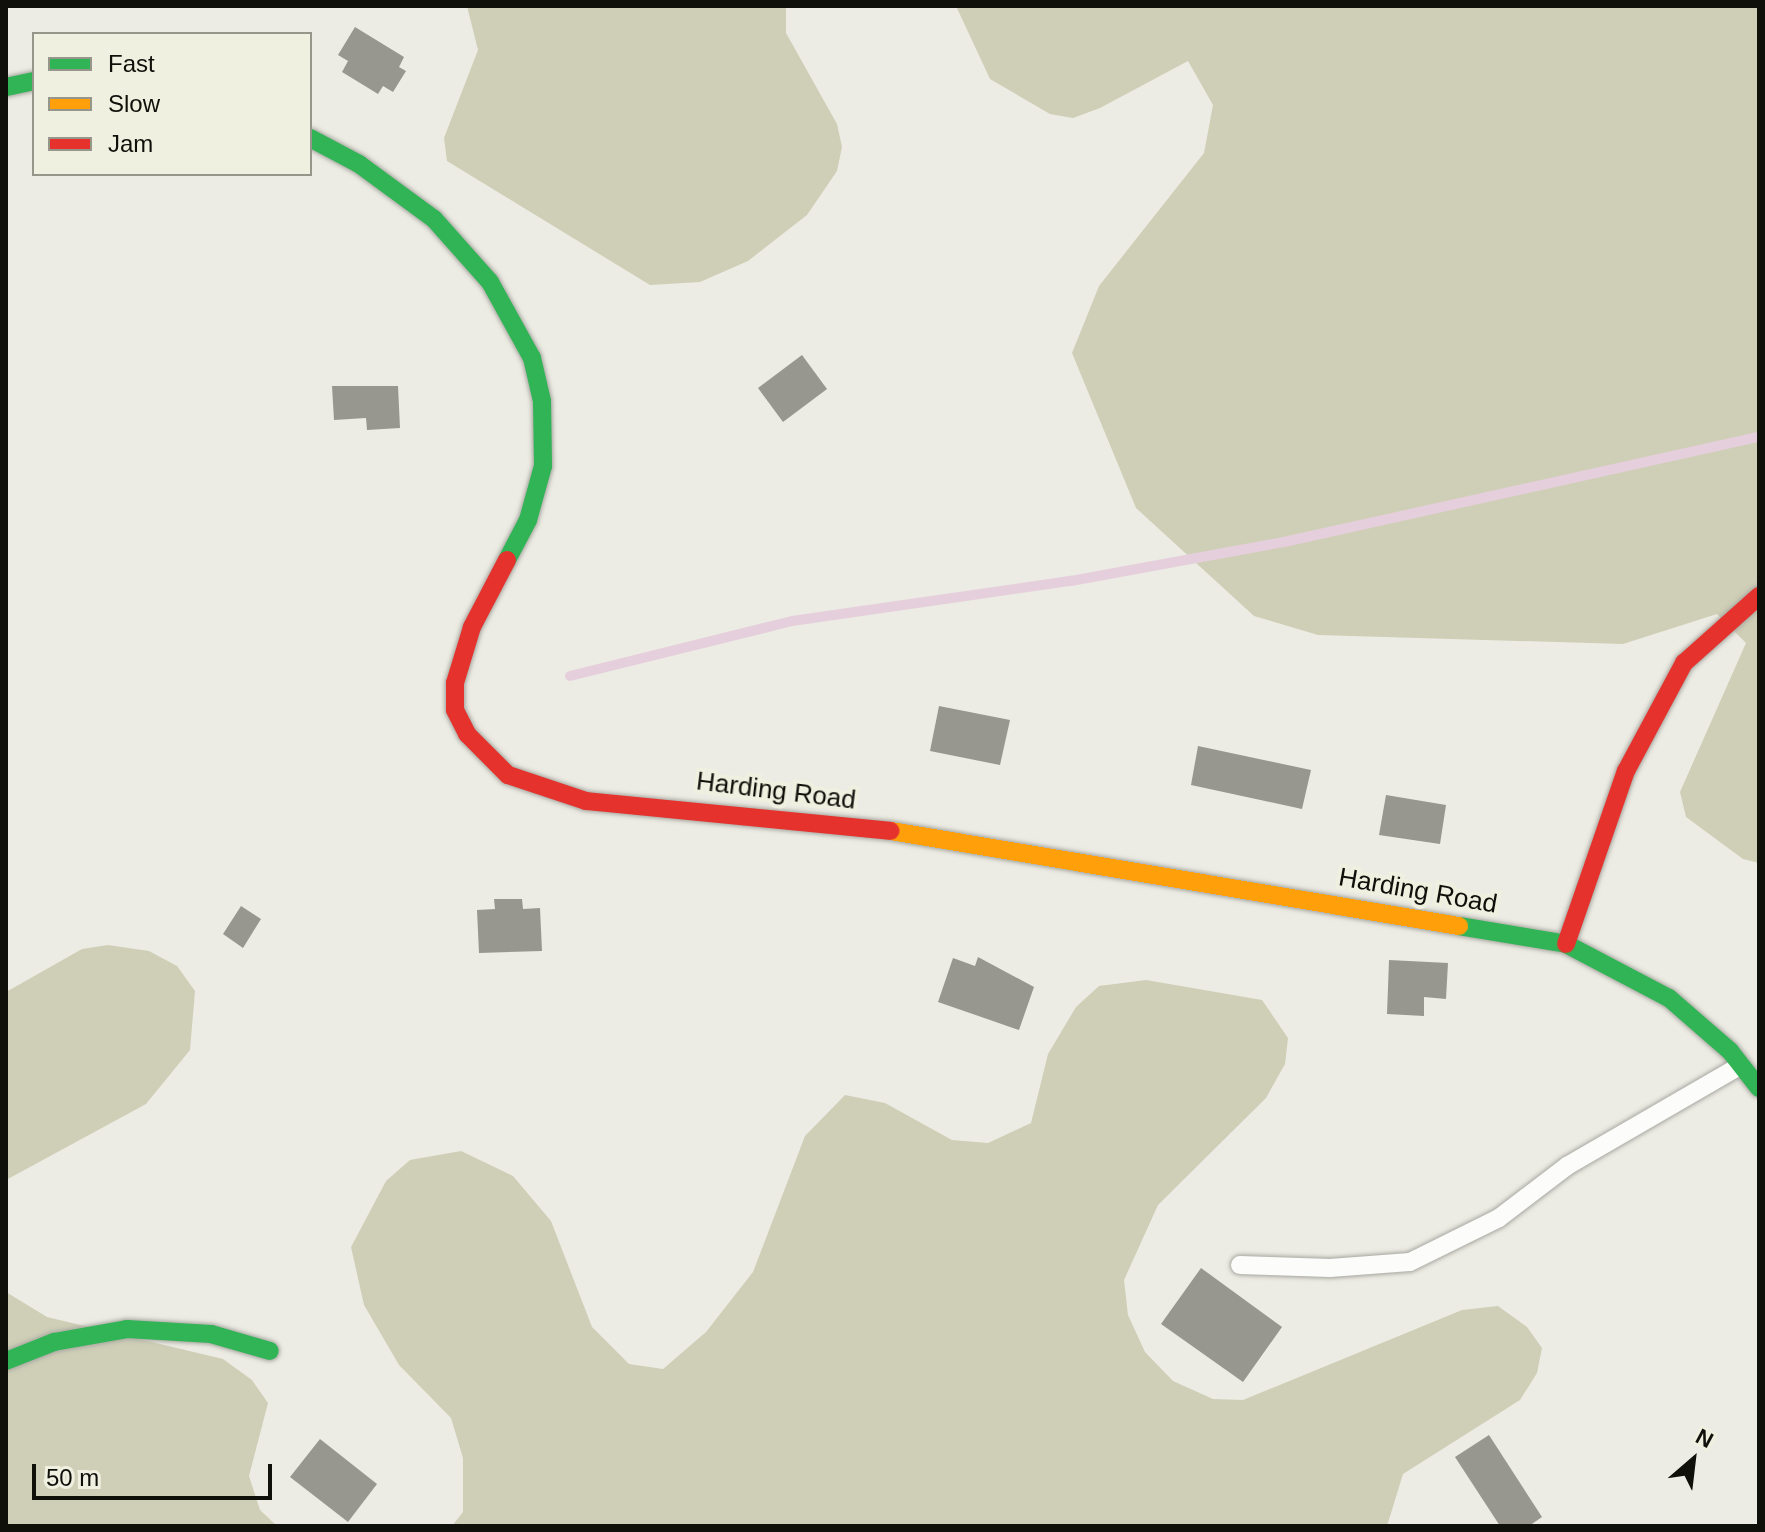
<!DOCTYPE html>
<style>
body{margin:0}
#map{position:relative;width:1765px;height:1532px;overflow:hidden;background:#ecece4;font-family:Helvetica,sans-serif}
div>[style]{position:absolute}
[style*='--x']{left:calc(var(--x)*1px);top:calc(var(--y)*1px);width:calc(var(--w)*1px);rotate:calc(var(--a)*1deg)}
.forest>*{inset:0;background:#cfcfb7}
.stream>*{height:10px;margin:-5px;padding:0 5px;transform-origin:5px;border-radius:5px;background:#e6cfdc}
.building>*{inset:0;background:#979790}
.roads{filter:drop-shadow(0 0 2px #a8a8a2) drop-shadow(0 0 2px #a8a8a2)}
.lane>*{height:18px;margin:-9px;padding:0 9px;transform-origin:9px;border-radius:9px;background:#fcfcfb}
.fast>*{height:18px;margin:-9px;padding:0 9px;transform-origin:9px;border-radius:9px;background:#30b455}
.slow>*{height:18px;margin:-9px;padding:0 9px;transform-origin:9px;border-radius:9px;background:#ff9f0a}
.jam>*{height:18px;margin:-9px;padding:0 9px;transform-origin:9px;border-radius:9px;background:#e5322d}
span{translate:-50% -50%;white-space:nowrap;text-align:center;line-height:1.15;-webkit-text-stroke:8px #f0f0e0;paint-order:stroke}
.street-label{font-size:26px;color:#10100b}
.frame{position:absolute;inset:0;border:8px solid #10100b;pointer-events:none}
.legend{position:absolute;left:32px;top:32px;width:280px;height:144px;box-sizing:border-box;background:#f0f0e0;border:2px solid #96968b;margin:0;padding:10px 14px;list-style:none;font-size:24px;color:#10100b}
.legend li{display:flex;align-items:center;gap:16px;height:40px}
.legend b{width:40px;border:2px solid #96968b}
.north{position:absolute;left:1653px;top:1420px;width:80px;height:80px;-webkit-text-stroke:6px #f0f0e0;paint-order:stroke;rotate:28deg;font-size:22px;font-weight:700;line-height:32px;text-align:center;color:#10100b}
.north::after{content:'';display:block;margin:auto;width:28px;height:36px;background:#10100b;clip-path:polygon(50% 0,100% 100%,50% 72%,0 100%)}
.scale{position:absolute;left:32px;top:1464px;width:240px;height:36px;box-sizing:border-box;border:4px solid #10100b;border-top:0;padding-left:10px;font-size:24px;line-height:28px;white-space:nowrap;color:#10100b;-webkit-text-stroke:6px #f0f0e0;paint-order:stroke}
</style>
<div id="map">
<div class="forest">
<i style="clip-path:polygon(467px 6px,786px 6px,786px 33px,837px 124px,842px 147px,837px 171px,807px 215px,748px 261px,700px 282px,650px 285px,447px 161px,444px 138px,478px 50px)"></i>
<i style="clip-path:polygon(956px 6px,1759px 6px,1759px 863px,1743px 859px,1686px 817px,1680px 792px,1746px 643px,1717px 614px,1623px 644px,1318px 635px,1254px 616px,1136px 508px,1072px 353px,1099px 286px,1204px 153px,1213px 105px,1188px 61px,1100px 108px,1073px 118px,1050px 114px,990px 79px)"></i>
<i style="clip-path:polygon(108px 945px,149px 951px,177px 966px,195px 991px,190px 1050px,146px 1104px,6px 1180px,6px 992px,82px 949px)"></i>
<i style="clip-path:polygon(1146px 980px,1262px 1000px,1288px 1038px,1285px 1064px,1266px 1098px,1158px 1205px,1124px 1280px,1128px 1315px,1145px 1352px,1173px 1381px,1213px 1399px,1243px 1400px,1462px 1310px,1498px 1306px,1527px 1327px,1542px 1348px,1537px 1373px,1520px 1400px,1403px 1474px,1387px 1526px,452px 1526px,463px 1512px,463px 1458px,451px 1418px,399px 1365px,364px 1305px,351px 1247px,386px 1181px,410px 1160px,461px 1151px,513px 1176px,551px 1221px,592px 1327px,629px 1364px,663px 1369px,706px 1332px,753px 1272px,805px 1136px,845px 1095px,885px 1103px,952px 1140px,988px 1143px,1031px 1123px,1048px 1054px,1076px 1007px,1099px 986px)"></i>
<i style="clip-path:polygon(6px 1292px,47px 1317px,223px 1359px,252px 1380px,268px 1403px,249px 1476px,260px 1510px,277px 1526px,6px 1526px)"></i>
</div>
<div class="stream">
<i style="--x:570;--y:676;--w:229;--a:-13.9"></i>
<i style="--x:792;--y:621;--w:282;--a:-8.2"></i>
<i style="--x:1071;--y:581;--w:217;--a:-10.4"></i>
<i style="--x:1284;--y:542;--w:486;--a:-12.5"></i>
</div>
<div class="building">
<i style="clip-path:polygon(355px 27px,404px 57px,399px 67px,406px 71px,393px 92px,383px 86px,378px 94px,342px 72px,348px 61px,338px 55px)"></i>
<i style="clip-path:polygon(802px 355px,827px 389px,783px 422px,758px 388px)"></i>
<i style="clip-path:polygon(332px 386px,398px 386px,400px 428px,367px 430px,366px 418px,334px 420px)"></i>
<i style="clip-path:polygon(939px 706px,1010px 720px,1000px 765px,930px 751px)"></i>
<i style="clip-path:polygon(1198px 746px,1311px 770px,1302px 809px,1191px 785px)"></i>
<i style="clip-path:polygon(1386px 795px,1446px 805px,1440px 844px,1379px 835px)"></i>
<i style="clip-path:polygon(494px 899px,522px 899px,523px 909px,540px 908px,542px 951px,479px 953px,477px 910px,495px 909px)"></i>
<i style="clip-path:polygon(241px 906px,261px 919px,243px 948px,223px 934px)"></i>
<i style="clip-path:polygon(978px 957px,1034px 987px,1019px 1030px,938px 1002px,953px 958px,975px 966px)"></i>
<i style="clip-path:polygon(1389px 960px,1448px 963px,1446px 999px,1424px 997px,1424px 1016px,1387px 1014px)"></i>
<i style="clip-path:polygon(1201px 1268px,1282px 1327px,1243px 1382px,1161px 1324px)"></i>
<i style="clip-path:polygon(1489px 1435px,1542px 1517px,1529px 1526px,1500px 1526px,1455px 1457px)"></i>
<i style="clip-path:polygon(320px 1439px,377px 1484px,348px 1522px,290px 1477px)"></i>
</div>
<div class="roads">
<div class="lane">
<i style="--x:1240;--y:1265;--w:90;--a:1.9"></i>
<i style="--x:1330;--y:1268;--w:80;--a:-4.3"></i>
<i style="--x:1410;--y:1262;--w:99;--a:-26.3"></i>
<i style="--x:1499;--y:1218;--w:86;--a:-37.4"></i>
<i style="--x:1567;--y:1166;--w:201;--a:-30.1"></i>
</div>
<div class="fast">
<i style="--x:6;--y:87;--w:29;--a:-12"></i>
<i style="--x:310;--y:138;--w:55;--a:28"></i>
<i style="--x:359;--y:164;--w:93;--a:36.3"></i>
<i style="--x:434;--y:219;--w:84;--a:48.4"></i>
<i style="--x:490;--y:282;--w:87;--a:61.1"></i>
<i style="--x:532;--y:358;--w:44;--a:76.9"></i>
<i style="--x:542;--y:401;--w:65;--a:89.1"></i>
<i style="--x:543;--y:466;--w:56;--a:105.5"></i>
<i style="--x:528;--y:520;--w:45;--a:117.7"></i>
<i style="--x:1459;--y:926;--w:109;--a:9.5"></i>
<i style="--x:1566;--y:944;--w:116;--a:27.7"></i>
<i style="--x:1669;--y:998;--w:81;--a:41"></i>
<i style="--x:1730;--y:1051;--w:47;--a:51.9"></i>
<i style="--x:6;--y:1361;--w:52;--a:-21.6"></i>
<i style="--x:54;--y:1342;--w:74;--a:-10.1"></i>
<i style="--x:127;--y:1329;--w:84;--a:3.4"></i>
<i style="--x:211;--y:1334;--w:61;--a:16.1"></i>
</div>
<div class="slow">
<i style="--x:891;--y:831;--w:576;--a:9.5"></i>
</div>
<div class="jam">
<i style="--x:507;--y:560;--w:76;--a:117.6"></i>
<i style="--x:472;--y:627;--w:59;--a:106.9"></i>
<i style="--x:455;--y:683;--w:27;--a:90"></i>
<i style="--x:455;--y:710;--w:27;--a:63"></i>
<i style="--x:467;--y:734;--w:58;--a:45"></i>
<i style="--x:508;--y:775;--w:82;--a:18.4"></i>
<i style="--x:586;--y:801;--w:306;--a:5.6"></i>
<i style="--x:1566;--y:944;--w:183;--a:-70.9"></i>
<i style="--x:1626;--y:771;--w:123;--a:-61.8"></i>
<i style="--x:1684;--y:663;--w:101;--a:-41.8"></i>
</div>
</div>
<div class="street-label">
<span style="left:776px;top:791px;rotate:7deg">Harding Road</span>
<span style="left:1418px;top:891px;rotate:10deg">Harding Road</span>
</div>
<div class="frame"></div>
<ul class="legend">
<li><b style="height:10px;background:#30b455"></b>Fast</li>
<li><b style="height:10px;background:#ff9f0a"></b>Slow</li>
<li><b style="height:10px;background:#e5322d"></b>Jam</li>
</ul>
<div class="north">N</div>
<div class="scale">50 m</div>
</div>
